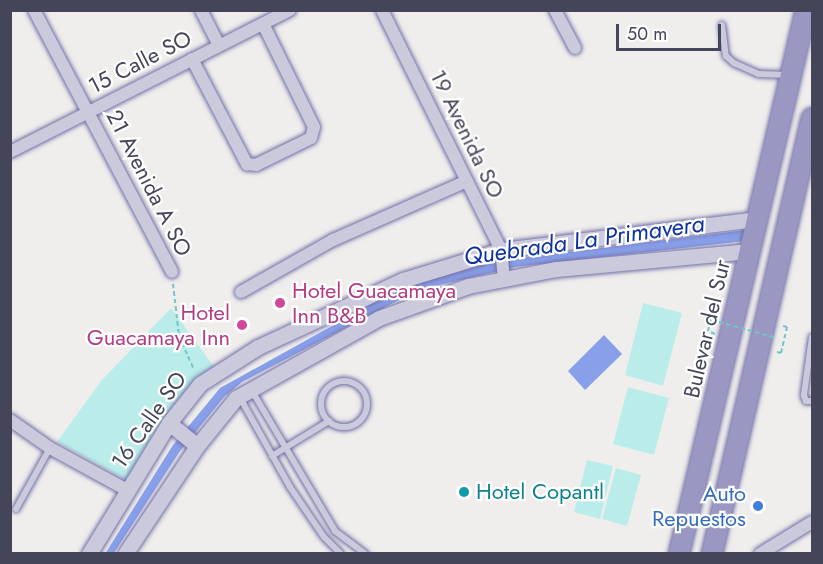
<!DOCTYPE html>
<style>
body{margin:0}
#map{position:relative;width:823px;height:564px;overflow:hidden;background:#efeeec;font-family:Jost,sans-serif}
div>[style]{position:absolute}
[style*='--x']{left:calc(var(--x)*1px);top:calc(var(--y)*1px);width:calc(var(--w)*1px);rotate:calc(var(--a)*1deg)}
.green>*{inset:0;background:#baedea}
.water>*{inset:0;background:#889fe9}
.path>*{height:2px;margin-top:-1px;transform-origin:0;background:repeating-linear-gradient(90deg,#73c5ca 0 4.5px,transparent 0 7.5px)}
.roads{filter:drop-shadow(0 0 2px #736fa7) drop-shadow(0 0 2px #736fa7)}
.service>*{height:6px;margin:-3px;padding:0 3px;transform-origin:3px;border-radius:3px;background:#cbcadd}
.service>.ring{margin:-3px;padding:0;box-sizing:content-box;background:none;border:6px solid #cbcadd;border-radius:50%}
.minor>*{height:12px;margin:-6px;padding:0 6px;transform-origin:6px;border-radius:6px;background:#cbcadd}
.tertiary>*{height:15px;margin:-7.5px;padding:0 7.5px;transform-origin:7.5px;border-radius:7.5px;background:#cbcadd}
.trunk>*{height:20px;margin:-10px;padding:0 10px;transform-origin:10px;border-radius:10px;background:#9a98c3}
.path-bridge>*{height:2px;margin-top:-1px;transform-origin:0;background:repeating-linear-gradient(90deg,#73c5ca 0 4.5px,transparent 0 7.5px)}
.dots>*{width:16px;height:16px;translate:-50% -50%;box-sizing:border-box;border:3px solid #fff;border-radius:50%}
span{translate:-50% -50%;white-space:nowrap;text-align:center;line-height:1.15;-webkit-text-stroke:4.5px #fff;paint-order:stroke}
.street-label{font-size:22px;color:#454559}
.hotel-label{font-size:22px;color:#b23c85}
.left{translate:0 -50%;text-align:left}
.right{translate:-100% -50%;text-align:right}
.culture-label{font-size:22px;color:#0d838f}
.shop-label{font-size:22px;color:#366cbe}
.water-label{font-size:24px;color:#0f32a2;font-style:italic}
.frame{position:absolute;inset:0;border:12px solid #454559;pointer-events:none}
.scale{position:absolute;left:616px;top:24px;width:105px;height:27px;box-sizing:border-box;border:3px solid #454559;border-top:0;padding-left:8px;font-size:18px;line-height:21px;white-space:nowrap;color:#454559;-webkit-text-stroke:4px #fff;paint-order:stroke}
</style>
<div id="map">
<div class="green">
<i style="clip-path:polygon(643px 303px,682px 313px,663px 386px,625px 375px)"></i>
<i style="clip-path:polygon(171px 308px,217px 371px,135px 485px,57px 442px,101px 381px)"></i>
<i style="clip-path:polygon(628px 387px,669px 398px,654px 455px,613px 444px)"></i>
<i style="clip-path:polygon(587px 460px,613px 466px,600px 519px,574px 512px)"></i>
<i style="clip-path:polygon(616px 468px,641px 475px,627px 526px,602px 519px)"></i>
</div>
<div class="water">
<i style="clip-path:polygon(746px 230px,745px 241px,515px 267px,440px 285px,399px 300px,242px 382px,224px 397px,180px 451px,114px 553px,105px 554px,173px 445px,220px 388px,395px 291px,451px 271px,511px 259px)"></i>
<i style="clip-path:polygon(604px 335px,622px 354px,585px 390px,568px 371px)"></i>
</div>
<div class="path">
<i style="--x:173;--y:284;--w:52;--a:83.4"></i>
<i style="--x:179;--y:336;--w:37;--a:66"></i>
<i style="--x:715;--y:334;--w:8;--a:-157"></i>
<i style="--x:708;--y:331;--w:27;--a:-75"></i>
<i style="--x:715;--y:305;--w:6;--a:9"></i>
<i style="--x:777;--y:352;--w:4;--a:14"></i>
<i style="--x:781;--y:353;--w:27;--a:-77"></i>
<i style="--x:787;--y:327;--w:4;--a:-166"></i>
</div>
<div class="roads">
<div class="service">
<i style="--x:722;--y:25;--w:31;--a:83"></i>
<i style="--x:726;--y:56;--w:11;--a:41"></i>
<i style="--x:734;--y:63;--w:27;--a:24"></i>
<i style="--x:759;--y:74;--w:29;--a:2"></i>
<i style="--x:812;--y:337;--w:59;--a:97.9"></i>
<i style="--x:804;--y:395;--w:6;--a:72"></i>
<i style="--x:806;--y:401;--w:6;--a:0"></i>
<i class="ring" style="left:321px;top:381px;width:40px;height:40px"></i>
<i style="--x:252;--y:391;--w:163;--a:59.3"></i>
<i style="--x:335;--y:531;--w:39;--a:37"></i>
<i style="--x:239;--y:396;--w:104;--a:60.7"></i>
<i style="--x:290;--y:487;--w:60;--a:55.8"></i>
<i style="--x:324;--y:537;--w:24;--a:45"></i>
<i style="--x:272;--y:456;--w:67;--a:-31.6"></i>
<i style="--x:16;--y:509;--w:70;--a:-60.9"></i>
</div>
<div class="minor">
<i style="--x:34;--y:10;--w:296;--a:62.2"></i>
<i style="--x:201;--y:10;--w:39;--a:63"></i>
<i style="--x:382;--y:10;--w:268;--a:63.6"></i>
<i style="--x:501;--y:250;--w:29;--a:84"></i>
<i style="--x:555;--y:10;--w:43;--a:62.2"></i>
<i style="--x:192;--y:59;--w:119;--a:62.4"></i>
<i style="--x:247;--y:164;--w:9;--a:6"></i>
<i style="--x:256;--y:165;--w:61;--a:-26.1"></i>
<i style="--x:311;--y:138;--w:11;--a:-75"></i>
<i style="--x:314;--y:127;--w:115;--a:-116.3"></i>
<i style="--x:10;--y:152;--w:314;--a:-26.9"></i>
<i style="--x:241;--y:292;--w:106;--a:-29.5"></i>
<i style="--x:333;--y:240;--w:146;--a:-23.8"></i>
<i style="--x:10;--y:420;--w:49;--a:35"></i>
<i style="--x:50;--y:448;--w:88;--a:28.6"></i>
<i style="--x:760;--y:554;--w:61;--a:-31.6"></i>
</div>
<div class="tertiary">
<i style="--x:169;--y:423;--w:36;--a:39"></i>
<i style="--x:89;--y:554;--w:153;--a:-58.6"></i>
<i style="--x:169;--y:423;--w:50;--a:-51.5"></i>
<i style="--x:200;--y:384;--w:69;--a:-32.5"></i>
<i style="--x:258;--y:347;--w:160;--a:-24.8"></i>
<i style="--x:403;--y:280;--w:102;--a:-17"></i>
<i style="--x:501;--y:250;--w:258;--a:-6.9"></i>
<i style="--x:125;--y:554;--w:130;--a:-56.3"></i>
<i style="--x:197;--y:446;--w:62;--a:-50.9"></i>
<i style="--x:236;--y:398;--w:164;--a:-29.2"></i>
<i style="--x:379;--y:318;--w:95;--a:-19.8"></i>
<i style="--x:468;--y:286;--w:90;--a:-10.9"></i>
<i style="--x:556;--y:269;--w:195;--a:-5.3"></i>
</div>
<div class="trunk">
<i style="--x:679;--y:554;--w:559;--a:-76.86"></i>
<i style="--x:712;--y:554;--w:447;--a:-77.1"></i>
</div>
</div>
<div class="path-bridge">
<i style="--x:719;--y:322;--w:60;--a:15.4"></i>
</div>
<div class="dots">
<i style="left:280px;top:303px;background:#d1479c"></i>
<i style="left:242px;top:325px;background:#d1479c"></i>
<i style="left:464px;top:492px;background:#0f9aa8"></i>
<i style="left:758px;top:506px;background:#3f7fe0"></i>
</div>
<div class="street-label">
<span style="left:140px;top:62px;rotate:-27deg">15 Calle SO</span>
<span style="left:467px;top:134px;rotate:64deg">19 Avenida SO</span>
<span style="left:149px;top:183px;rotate:63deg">21 Avenida A SO</span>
<span style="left:707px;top:329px;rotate:-77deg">Bulevar del Sur</span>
<span style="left:149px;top:420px;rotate:-55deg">16 Calle SO</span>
</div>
<div class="hotel-label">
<span class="left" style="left:292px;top:303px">Hotel Guacamaya<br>Inn B&amp;B</span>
<span class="right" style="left:230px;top:325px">Hotel<br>Guacamaya Inn</span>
</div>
<div class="culture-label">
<span class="left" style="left:476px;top:492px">Hotel Copantl</span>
</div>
<div class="shop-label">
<span class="right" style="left:746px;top:506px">Auto<br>Repuestos</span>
</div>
<div class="water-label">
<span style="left:584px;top:240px;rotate:-8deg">Quebrada La Primavera</span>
</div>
<div class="frame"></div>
<div class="scale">50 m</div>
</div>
